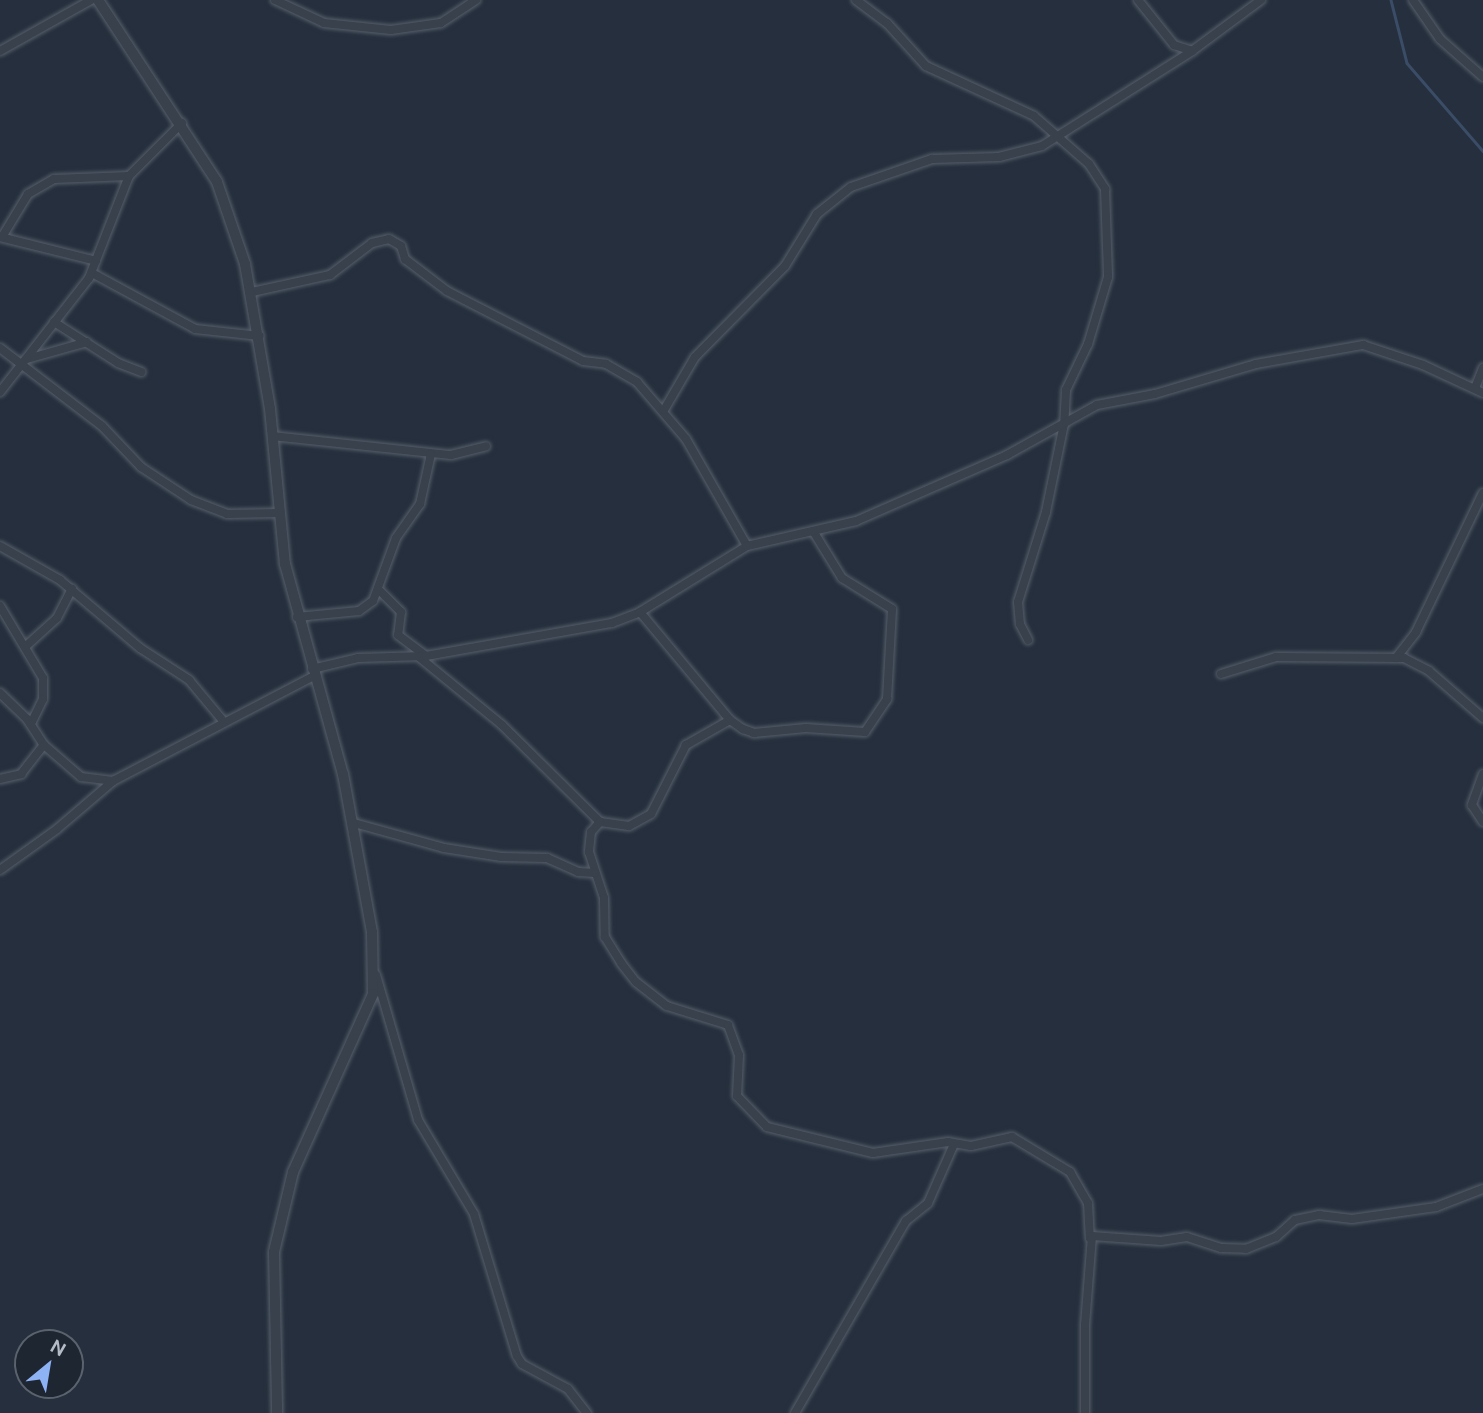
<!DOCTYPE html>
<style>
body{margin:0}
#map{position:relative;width:1483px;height:1413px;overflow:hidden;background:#252f3d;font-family:Ubuntu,sans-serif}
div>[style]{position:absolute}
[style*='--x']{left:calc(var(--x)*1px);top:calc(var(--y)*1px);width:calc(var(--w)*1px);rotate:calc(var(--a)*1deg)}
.stream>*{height:2.5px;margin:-1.25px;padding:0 1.25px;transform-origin:1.25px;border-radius:1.25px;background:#3b4c66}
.roads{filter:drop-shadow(0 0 2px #575f6b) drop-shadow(0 0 2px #575f6b)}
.minor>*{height:8px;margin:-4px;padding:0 4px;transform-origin:4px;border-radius:4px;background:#39414d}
.tertiary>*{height:10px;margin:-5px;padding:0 5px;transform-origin:5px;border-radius:5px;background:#39414d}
span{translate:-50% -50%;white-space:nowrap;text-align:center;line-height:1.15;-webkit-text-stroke:7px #1e2632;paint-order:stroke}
.north{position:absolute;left:14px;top:1329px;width:70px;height:70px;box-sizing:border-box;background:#1e2632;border:2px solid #5a626e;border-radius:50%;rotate:30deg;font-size:19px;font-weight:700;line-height:28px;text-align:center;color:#b5bcc8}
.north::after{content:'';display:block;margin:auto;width:24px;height:32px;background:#8eb3f5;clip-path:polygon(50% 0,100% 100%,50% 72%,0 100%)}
</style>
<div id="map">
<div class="stream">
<i style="--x:1391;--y:0;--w:65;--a:75.7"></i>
<i style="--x:1407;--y:63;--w:116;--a:49.2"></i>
</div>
<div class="roads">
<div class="minor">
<i style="--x:275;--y:0;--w:54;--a:25.1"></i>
<i style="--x:324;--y:23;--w:67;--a:6"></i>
<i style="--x:391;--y:30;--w:50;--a:-8"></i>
<i style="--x:441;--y:23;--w:42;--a:-33.3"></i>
<i style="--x:856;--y:0;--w:39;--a:37"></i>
<i style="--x:887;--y:23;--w:58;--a:47.8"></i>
<i style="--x:926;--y:66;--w:119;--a:24.8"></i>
<i style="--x:1034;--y:116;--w:73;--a:41.1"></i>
<i style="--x:1089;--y:164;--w:30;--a:57"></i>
<i style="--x:1105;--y:189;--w:88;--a:88"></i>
<i style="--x:1108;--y:277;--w:70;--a:106.6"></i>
<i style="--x:1088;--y:344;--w:51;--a:115.6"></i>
<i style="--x:1066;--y:390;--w:34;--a:93"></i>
<i style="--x:1064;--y:424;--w:90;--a:101.6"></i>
<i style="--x:1046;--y:512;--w:94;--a:107.3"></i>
<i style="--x:1018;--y:602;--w:22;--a:85"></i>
<i style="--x:1020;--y:624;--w:18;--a:63"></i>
<i style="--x:1138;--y:0;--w:58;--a:51.3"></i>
<i style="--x:1174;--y:45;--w:19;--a:18"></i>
<i style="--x:1192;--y:51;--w:86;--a:-36.5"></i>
<i style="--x:1413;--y:0;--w:47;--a:55.3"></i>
<i style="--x:1440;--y:39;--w:57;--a:41.5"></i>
<i style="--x:0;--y:51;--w:104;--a:-29.3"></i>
<i style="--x:0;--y:237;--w:99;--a:14"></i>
<i style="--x:2;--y:237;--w:50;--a:-58.8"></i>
<i style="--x:28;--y:194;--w:30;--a:-30"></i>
<i style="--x:54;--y:179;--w:75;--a:-2.3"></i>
<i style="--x:92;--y:273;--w:117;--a:28.5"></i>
<i style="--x:195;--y:329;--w:65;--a:6.1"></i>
<i style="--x:252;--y:292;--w:80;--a:-12.3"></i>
<i style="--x:330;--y:275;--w:53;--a:-37.3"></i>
<i style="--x:372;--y:243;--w:17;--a:-13"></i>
<i style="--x:389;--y:239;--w:14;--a:30"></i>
<i style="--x:401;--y:246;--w:14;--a:73"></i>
<i style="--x:405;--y:259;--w:53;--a:37.3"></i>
<i style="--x:447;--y:291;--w:153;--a:27.2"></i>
<i style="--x:583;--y:361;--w:23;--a:7"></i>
<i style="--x:606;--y:364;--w:36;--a:30"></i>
<i style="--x:637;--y:382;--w:75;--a:49.3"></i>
<i style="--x:686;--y:439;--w:123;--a:60.3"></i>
<i style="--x:54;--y:322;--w:76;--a:32.6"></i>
<i style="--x:118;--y:363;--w:25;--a:21"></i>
<i style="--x:0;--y:348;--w:128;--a:37.4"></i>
<i style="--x:102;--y:426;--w:57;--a:46.4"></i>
<i style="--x:141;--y:467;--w:60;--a:33.4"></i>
<i style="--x:191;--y:500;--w:39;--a:21"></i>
<i style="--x:227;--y:514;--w:53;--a:-1.1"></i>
<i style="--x:27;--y:359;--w:62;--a:-15.8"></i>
<i style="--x:1475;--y:388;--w:22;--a:-68"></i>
<i style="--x:0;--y:392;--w:145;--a:-52"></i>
<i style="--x:89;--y:278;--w:110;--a:-68.6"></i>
<i style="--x:129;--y:176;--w:75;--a:-45"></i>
<i style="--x:664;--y:410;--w:61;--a:-59.7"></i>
<i style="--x:695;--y:357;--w:128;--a:-45.3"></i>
<i style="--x:785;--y:266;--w:61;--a:-58.4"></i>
<i style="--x:817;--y:214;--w:43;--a:-38.5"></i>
<i style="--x:851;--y:187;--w:86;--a:-19.1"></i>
<i style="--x:932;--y:159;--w:67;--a:-1.7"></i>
<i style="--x:999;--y:157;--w:44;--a:-14.3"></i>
<i style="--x:1042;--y:146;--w:178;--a:-32.3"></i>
<i style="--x:272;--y:436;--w:180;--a:6.1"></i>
<i style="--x:451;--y:455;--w:36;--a:-14"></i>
<i style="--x:0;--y:546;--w:69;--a:29.5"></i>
<i style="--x:60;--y:580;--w:105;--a:40.4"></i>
<i style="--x:140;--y:648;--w:59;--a:33.1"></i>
<i style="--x:189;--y:680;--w:55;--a:50.2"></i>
<i style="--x:380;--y:591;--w:30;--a:45"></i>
<i style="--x:401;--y:612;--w:23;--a:97"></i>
<i style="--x:398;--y:635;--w:35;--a:37"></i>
<i style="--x:0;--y:606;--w:84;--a:59.2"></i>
<i style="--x:43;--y:678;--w:21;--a:90"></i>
<i style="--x:43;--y:699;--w:28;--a:116"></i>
<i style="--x:640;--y:612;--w:141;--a:50.2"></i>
<i style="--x:730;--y:720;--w:16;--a:35"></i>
<i style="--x:743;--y:729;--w:12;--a:20"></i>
<i style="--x:754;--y:733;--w:52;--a:-5.5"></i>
<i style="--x:806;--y:728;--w:59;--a:3.9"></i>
<i style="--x:865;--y:732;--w:40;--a:-56"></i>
<i style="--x:887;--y:699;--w:90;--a:-86.8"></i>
<i style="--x:892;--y:609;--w:59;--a:-148.2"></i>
<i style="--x:842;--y:578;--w:55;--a:-121.7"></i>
<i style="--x:297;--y:617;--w:62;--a:-5.5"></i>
<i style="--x:359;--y:611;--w:17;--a:-36"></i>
<i style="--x:373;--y:601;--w:67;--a:-69.9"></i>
<i style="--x:396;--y:538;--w:42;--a:-54.8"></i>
<i style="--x:420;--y:504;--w:51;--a:-77.6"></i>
<i style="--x:25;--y:647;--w:43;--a:-42.2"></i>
<i style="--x:57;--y:618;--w:33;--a:-63"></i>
<i style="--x:419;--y:657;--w:107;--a:39.3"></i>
<i style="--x:502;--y:725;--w:138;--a:44.7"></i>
<i style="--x:1396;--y:658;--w:33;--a:-52"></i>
<i style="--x:1416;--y:632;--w:154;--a:-64.3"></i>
<i style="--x:312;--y:669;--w:47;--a:-13.4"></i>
<i style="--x:358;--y:658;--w:68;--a:-1.7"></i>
<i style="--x:426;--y:656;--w:189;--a:-10.1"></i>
<i style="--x:612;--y:623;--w:30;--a:-21"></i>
<i style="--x:640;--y:612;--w:126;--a:-31.7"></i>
<i style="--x:747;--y:546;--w:112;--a:-12.9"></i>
<i style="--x:856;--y:521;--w:165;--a:-23.6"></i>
<i style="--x:1007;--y:455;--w:103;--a:-29.1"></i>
<i style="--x:1097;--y:405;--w:59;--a:-10.7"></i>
<i style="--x:1155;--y:394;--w:105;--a:-16.5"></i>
<i style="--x:1256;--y:364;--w:109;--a:-10.1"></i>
<i style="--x:1363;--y:345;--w:63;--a:18.4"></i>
<i style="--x:1423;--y:365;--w:66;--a:25"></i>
<i style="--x:1221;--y:674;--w:58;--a:-17.2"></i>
<i style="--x:1276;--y:657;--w:128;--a:0.4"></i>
<i style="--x:1404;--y:658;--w:28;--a:27"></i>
<i style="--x:1429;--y:671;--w:72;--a:41"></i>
<i style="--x:0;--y:693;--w:37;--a:44"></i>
<i style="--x:27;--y:719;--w:31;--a:57"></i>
<i style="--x:730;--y:720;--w:51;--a:150.4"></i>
<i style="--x:686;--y:745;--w:77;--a:116.9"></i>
<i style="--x:651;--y:814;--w:25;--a:151"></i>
<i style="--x:629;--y:826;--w:29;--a:-172"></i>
<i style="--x:600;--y:822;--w:13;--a:132"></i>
<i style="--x:591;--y:832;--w:20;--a:96"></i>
<i style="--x:589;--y:852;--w:48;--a:71.9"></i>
<i style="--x:604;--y:898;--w:39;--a:89"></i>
<i style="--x:605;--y:937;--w:31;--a:58"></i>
<i style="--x:621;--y:963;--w:24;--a:52"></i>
<i style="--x:636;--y:982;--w:39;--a:38"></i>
<i style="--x:667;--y:1006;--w:64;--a:17.3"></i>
<i style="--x:728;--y:1025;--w:32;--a:70"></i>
<i style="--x:739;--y:1055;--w:41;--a:92.8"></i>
<i style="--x:737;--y:1096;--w:43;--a:45.9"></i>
<i style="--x:767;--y:1127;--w:109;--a:13.8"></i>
<i style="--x:873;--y:1153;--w:76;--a:-8.3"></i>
<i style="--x:948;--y:1142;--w:23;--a:10"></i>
<i style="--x:971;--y:1146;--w:42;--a:-12.4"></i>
<i style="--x:1012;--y:1137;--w:68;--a:31.1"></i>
<i style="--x:1070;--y:1172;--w:36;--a:60"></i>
<i style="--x:1088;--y:1203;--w:35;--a:87"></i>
<i style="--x:1483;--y:774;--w:33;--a:110"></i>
<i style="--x:1472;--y:805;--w:20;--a:57"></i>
<i style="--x:0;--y:779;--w:22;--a:-13"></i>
<i style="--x:21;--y:774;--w:37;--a:-52"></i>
<i style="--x:44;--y:745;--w:49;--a:40.9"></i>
<i style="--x:81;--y:777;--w:32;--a:7"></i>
<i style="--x:354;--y:823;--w:93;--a:15.5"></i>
<i style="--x:444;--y:848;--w:58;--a:9"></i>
<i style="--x:501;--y:857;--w:46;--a:1.2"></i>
<i style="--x:547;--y:858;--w:34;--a:24"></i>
<i style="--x:578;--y:872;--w:17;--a:3"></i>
<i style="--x:0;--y:870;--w:70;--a:-35.7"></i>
<i style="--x:57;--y:829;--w:74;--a:-40.6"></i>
<i style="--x:113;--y:781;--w:227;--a:-27.6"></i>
<i style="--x:376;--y:975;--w:151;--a:73.8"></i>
<i style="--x:418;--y:1120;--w:109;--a:59.2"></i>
<i style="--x:474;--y:1214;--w:148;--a:73.2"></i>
<i style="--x:517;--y:1356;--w:9;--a:58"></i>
<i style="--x:522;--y:1364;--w:52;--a:28.5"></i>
<i style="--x:568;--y:1389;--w:31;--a:52"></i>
<i style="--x:795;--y:1413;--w:222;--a:-60"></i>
<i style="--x:906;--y:1221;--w:28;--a:-39"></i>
<i style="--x:928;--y:1203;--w:64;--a:-66.2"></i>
<i style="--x:1085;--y:1413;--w:88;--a:-90"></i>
<i style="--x:1085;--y:1325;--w:89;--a:-85.5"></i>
<i style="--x:1092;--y:1236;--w:69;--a:4.1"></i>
<i style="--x:1161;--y:1241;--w:26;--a:-9"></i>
<i style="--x:1187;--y:1237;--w:36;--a:18"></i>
<i style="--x:1221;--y:1248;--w:25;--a:2"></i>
<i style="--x:1246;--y:1249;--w:32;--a:-22"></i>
<i style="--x:1276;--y:1237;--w:25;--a:-42"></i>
<i style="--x:1295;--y:1220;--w:25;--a:-12"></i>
<i style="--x:1319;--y:1215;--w:33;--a:7"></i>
<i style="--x:1352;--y:1219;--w:85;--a:-8.1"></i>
<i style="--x:1436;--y:1207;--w:50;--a:-21"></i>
</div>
<div class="tertiary">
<i style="--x:98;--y:0;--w:217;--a:56.8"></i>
<i style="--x:217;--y:182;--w:87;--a:71.1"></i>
<i style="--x:245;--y:264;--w:147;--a:80.2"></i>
<i style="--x:270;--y:409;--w:156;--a:84.5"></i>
<i style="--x:285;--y:564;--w:218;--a:74.6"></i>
<i style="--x:343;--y:774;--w:161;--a:79.6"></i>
<i style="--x:372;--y:932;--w:62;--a:89.1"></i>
<i style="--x:373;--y:994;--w:195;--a:114.2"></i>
<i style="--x:293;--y:1172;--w:82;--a:103.4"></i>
<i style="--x:274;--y:1252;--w:161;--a:88.9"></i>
</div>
</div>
<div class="north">N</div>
</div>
